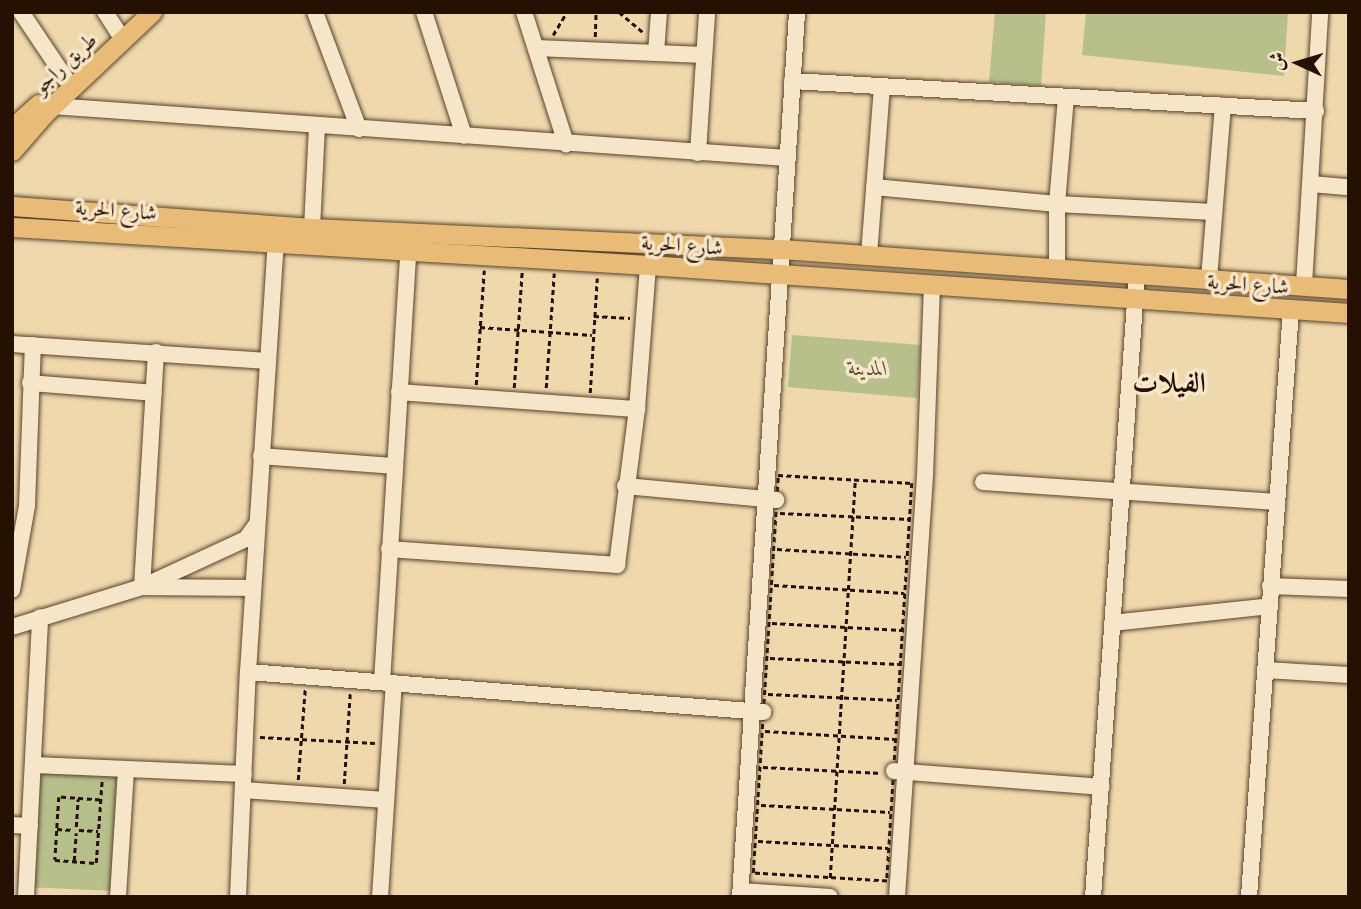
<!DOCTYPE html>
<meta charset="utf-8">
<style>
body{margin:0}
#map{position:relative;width:1361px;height:909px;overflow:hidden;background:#efd9ac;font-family:"Libre Caslon Text",Amiri,serif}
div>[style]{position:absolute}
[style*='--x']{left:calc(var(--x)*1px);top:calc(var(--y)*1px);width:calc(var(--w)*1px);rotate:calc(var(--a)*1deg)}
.green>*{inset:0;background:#b7bf8a}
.path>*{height:2.5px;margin-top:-1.25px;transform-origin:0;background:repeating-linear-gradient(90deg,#251001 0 5px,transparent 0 8.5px)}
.roads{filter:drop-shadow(0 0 2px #58422c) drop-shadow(0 0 2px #58422c)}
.minor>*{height:16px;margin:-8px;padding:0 8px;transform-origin:8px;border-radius:8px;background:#f5e6c9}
.major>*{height:19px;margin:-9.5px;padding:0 9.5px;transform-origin:9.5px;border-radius:9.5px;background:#e8bc76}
span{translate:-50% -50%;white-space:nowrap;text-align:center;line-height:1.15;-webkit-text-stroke:7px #f5e6c9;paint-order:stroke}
.street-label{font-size:21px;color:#251001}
.park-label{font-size:21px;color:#584d31;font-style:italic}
.district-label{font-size:28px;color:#251001;font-weight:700}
.frame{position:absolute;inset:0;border:14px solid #251001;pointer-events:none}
.north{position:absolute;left:1263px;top:28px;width:70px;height:70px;-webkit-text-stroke:5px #f5e6c9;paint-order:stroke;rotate:274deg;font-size:19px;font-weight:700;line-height:28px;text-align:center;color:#251001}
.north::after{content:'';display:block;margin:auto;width:24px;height:32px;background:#251001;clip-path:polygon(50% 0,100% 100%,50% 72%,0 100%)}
</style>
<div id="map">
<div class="green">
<i style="clip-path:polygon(995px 12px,1046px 12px,1041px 86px,989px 82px)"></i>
<i style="clip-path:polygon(1086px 12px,1288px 12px,1284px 76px,1082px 55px)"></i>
<i style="clip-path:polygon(792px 335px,921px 345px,917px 398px,788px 387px)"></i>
<i style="clip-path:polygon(30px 773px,121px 777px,116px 891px,25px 887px)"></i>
</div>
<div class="path">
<i style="--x:619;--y:12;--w:33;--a:40"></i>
<i style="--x:553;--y:35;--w:27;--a:-59"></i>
<i style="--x:595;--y:37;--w:25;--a:-88"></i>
<i style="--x:594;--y:316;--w:36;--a:3"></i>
<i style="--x:480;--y:327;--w:112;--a:4.1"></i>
<i style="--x:476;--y:385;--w:115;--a:-86"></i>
<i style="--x:514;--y:388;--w:116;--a:-86.1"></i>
<i style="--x:546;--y:388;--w:115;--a:-86"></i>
<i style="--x:590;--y:393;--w:115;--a:-86.5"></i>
<i style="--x:778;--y:475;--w:134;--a:3.4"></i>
<i style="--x:912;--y:483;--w:399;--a:93.6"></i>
<i style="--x:887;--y:881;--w:134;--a:-176.6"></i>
<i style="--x:753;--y:873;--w:399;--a:-86.4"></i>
<i style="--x:780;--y:513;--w:130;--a:2.6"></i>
<i style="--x:777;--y:549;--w:129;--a:3.5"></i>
<i style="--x:774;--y:585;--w:130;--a:3.5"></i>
<i style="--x:772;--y:623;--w:130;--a:3.1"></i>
<i style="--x:770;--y:658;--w:129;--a:2.7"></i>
<i style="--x:768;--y:694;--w:129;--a:2.7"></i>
<i style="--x:765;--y:731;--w:130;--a:3.5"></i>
<i style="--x:260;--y:737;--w:115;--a:3"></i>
<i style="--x:763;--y:767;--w:119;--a:2.9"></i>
<i style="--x:298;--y:780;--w:91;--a:-85.6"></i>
<i style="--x:344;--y:784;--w:91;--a:-86.2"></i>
<i style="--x:100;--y:800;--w:41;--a:-175.8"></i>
<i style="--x:59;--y:797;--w:63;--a:93.6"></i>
<i style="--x:55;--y:860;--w:41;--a:4.2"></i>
<i style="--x:96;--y:863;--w:83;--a:-85.9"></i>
<i style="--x:761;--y:805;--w:129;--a:3.1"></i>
<i style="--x:76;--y:827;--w:28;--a:-86"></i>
<i style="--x:57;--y:829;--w:16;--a:4"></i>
<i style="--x:79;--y:830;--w:19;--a:3"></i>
<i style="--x:758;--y:841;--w:130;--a:3.1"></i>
<i style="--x:74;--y:861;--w:28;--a:-86"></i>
<i style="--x:830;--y:878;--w:399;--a:-86.4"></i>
</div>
<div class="roads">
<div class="minor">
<i style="--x:21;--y:12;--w:81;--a:56.1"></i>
<i style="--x:105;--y:12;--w:24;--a:57"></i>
<i style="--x:315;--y:12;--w:125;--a:69.4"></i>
<i style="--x:424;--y:12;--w:130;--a:72.1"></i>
<i style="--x:524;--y:12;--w:139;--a:72.3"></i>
<i style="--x:536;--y:48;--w:168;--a:2.4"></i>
<i style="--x:656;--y:53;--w:41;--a:-85.8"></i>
<i style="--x:792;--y:81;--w:525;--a:3.28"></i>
<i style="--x:52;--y:106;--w:737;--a:4.05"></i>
<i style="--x:698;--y:153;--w:141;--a:-86.3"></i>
<i style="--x:1311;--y:184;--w:38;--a:5"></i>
<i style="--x:874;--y:187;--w:184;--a:5.3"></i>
<i style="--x:1057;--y:204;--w:157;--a:2.9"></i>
<i style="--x:312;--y:228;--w:102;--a:-87.2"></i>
<i style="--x:869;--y:255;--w:169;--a:-85.6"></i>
<i style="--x:1057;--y:268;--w:64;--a:-90"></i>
<i style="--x:1057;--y:204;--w:107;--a:-85.2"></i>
<i style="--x:1209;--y:279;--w:174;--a:-85.4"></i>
<i style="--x:1304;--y:285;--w:273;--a:-86.6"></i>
<i style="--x:12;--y:344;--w:256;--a:3.8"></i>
<i style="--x:156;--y:352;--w:235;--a:93.4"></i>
<i style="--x:142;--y:587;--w:111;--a:0.5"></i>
<i style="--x:30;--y:383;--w:124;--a:4.6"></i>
<i style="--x:399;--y:392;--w:239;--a:4.1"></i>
<i style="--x:261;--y:456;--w:134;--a:4.3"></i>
<i style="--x:983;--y:482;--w:295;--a:3.9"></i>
<i style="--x:625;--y:486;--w:152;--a:5.3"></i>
<i style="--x:389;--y:549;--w:229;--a:4"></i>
<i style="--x:617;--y:565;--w:157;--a:-82.7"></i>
<i style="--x:637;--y:409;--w:144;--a:-85.6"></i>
<i style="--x:1270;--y:586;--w:79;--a:2.2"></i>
<i style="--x:12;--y:590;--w:85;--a:-79.9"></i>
<i style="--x:27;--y:506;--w:161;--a:-87.9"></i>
<i style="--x:1112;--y:623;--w:159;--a:-6.1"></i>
<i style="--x:12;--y:627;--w:136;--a:-17.1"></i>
<i style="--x:142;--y:587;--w:115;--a:-24.8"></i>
<i style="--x:246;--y:539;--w:17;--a:-54"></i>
<i style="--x:1265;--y:670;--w:84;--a:3.4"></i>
<i style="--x:248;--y:672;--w:517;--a:4.44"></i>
<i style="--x:382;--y:682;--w:432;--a:-86.5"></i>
<i style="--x:35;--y:765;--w:209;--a:2.5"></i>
<i style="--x:894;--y:771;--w:208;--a:4.4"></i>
<i style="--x:243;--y:790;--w:143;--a:4"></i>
<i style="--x:12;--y:825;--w:18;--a:3"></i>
<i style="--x:741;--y:891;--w:89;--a:3.9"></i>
<i style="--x:26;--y:897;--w:280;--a:-87.1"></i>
<i style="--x:118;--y:897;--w:128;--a:-86.4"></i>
<i style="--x:238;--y:897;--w:225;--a:-87.5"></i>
<i style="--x:248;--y:672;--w:430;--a:-86.3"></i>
<i style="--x:380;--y:897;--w:214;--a:-86.3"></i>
<i style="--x:740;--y:897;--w:887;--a:-86.31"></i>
<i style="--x:897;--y:897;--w:422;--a:-86.2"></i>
<i style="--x:925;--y:476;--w:192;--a:-87.9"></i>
<i style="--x:1093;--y:897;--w:625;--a:-85.96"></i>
<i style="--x:1249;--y:897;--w:589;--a:-85.91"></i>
</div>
<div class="major">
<i style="--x:12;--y:128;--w:36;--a:-42"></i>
<i style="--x:12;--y:151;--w:49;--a:-49.1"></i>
<i style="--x:44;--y:114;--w:149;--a:-43.4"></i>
<i style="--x:12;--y:206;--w:301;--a:4.2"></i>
<i style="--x:312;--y:228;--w:469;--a:2.6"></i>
<i style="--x:781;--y:249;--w:569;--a:4.03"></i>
<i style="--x:12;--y:227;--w:637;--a:3.42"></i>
<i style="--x:648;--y:265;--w:703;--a:3.92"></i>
</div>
</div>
<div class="street-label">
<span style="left:65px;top:63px;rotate:-43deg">طريق راجو</span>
<span style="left:116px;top:210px;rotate:4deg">شارع الحرية</span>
<span style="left:682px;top:245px;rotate:4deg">شارع الحرية</span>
<span style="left:1248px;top:284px;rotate:4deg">شارع الحرية</span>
</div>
<div class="park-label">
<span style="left:868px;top:368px">المدينة</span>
</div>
<div class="district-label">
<span style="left:1169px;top:382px">الفيلات</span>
</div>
<div class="frame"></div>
<div class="north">ش</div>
</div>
